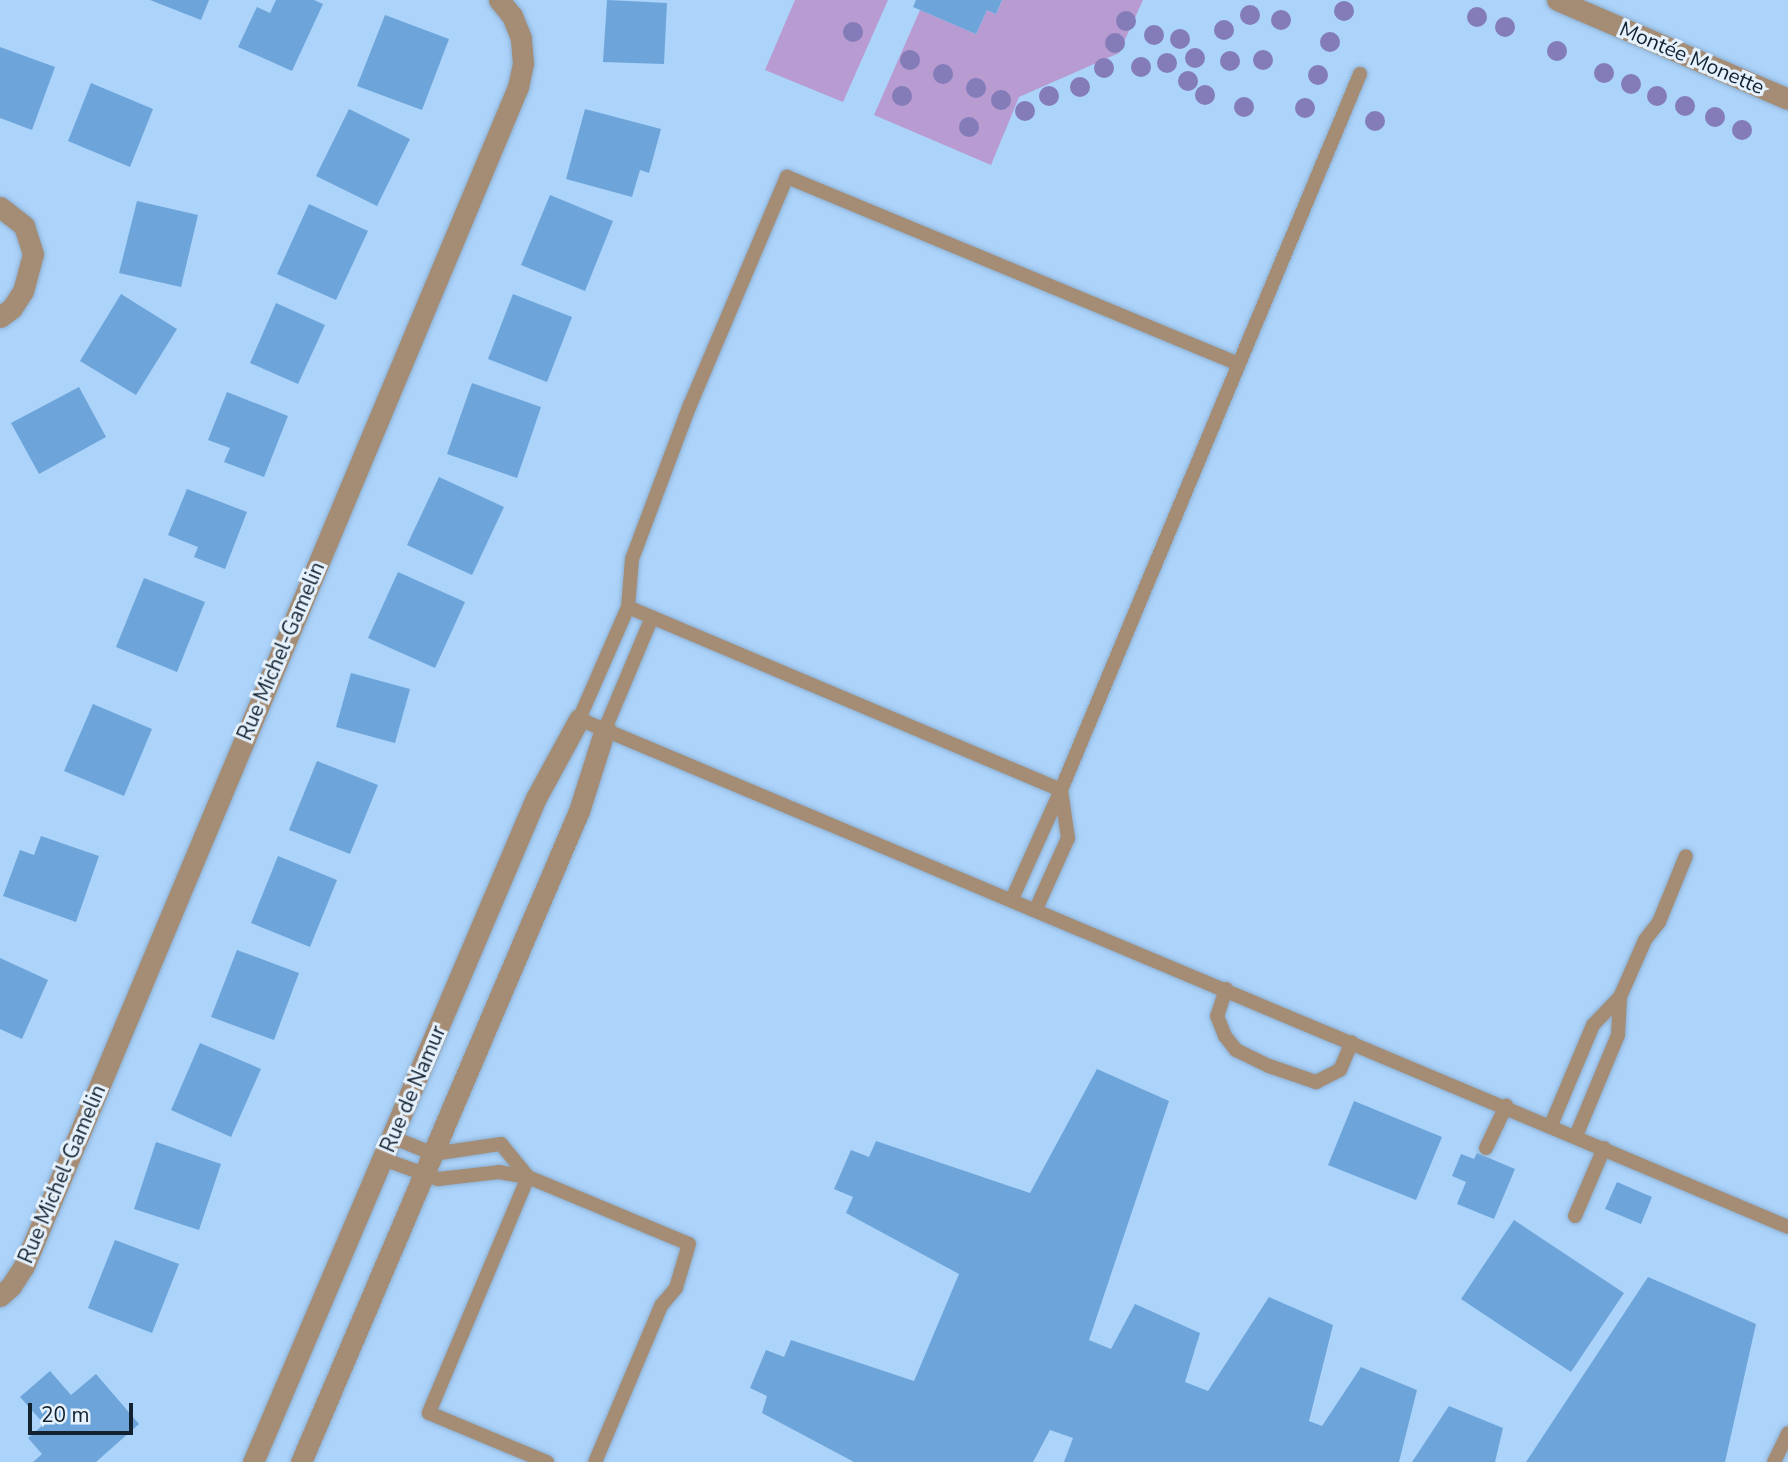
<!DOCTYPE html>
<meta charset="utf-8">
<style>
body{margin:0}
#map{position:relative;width:1788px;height:1462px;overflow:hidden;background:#acd3fa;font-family:"Nunito Sans",sans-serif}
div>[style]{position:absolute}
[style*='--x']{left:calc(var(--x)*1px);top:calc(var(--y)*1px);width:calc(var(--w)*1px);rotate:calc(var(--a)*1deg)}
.green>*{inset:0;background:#b79bd1}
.building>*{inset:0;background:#6da5db}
.roads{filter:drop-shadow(0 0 2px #8db0d2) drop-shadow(0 0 2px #8db0d2)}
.lane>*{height:14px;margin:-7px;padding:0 7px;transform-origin:7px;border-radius:7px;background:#a58d75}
.street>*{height:21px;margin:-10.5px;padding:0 10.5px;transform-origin:10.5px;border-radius:10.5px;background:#a58d75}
.trees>*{width:20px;height:20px;margin:-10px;border-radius:50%;background:#837cb8}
span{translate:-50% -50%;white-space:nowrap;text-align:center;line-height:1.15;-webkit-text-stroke:6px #e5f1fd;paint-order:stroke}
.street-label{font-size:21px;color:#132230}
.scale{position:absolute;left:28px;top:1403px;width:105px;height:32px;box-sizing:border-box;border:4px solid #132230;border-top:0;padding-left:9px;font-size:21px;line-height:24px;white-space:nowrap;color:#132230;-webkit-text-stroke:5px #e5f1fd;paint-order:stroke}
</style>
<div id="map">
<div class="green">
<i style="clip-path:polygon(795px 0,888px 0,843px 102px,765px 70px)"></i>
<i style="clip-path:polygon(1002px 0,1143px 0,1119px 53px,1019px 97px,991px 165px,874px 115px,920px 10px,976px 34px,987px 10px,996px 14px)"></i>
</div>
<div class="building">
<i style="clip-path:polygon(150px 0,209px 0,201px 20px)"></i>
<i style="clip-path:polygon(276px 0,314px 0,323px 4px,292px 71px,238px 47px,257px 7px,270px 13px)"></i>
<i style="clip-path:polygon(607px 0,667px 3px,664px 64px,603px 62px)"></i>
<i style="clip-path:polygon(916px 0,1002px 0,996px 14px,987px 10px,976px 34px,913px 7px)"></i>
<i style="clip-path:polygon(385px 15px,449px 39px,422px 110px,357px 86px)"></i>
<i style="clip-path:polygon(0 47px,55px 67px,32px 130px,0 118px)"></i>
<i style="clip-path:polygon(91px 83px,153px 109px,130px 167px,68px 141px)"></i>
<i style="clip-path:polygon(349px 109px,410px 139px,377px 206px,316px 176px)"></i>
<i style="clip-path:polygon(585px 109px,661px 129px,649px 173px,640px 170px,632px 197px,566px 179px)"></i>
<i style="clip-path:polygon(550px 195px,613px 221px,585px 291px,521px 265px)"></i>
<i style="clip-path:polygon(137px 201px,198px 215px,181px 287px,119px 273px)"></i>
<i style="clip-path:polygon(309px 204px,368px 231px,336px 300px,277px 274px)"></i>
<i style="clip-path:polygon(121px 294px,177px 329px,136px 395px,80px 361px)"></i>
<i style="clip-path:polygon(513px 294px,572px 317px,547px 382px,488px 359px)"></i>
<i style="clip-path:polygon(276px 303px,325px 325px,298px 384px,250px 363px)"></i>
<i style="clip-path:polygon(472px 383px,541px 407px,517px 478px,447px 454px)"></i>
<i style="clip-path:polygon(79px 387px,106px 437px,39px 474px,11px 423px)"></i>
<i style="clip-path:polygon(227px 392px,288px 416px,264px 477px,224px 462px,230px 448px,208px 440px)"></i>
<i style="clip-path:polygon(439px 477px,504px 507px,472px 575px,407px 545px)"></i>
<i style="clip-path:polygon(187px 489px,247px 512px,225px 569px,194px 557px,198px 547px,168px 535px)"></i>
<i style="clip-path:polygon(398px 572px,465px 602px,435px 668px,368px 638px)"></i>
<i style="clip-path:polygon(144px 578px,205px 602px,177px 672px,116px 647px)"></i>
<i style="clip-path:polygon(351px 673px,410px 689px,395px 743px,336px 727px)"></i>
<i style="clip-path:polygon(93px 704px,152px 729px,124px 796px,64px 771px)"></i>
<i style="clip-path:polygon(317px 761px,378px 785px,350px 854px,289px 830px)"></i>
<i style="clip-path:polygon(41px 836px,99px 856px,76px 922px,3px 896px,20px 850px,34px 855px)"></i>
<i style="clip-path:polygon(278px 856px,337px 880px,310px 947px,251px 923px)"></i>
<i style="clip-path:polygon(237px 950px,299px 973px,274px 1040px,211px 1017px)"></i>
<i style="clip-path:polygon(0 958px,48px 980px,22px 1039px,0 1029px)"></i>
<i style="clip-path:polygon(200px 1043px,261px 1069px,231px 1137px,171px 1110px)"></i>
<i style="clip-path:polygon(1097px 1069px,1169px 1101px,1089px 1340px,1111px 1349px,1135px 1304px,1200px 1333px,1185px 1382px,1208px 1391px,1269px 1297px,1333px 1325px,1309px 1421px,1322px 1426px,1361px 1367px,1417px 1390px,1399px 1462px,1064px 1462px,1073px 1438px,1050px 1430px,1033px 1462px,854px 1462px,762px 1413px,767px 1396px,750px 1388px,766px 1350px,784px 1357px,791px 1340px,914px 1381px,959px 1274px,846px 1213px,853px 1197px,834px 1189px,851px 1150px,869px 1157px,876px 1141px,1030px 1193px)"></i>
<i style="clip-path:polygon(1354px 1101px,1442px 1137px,1416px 1200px,1328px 1165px)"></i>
<i style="clip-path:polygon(156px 1142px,221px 1164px,199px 1230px,134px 1209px)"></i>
<i style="clip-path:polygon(1477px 1153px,1515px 1169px,1494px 1219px,1457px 1204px,1466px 1182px,1452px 1176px,1461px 1154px,1474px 1159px)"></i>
<i style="clip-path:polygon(1617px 1182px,1652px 1197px,1641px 1224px,1605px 1209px)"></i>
<i style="clip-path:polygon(1514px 1220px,1624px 1293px,1571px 1372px,1461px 1299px)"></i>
<i style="clip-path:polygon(115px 1240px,179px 1264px,152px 1333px,88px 1308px)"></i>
<i style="clip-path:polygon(1648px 1277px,1756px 1324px,1725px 1462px,1526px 1462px)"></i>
<i style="clip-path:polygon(50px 1371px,71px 1395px,96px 1374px,139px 1424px,96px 1462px,33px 1462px,42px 1454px,28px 1438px,44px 1424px,20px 1397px)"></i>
<i style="clip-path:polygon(1449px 1406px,1503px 1428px,1495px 1462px,1412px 1462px)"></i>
</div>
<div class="roads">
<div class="lane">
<i style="--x:628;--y:607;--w:122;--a:113.6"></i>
<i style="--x:579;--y:719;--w:1311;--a:22.79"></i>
<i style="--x:605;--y:729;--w:121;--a:-67.2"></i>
<i style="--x:1061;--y:790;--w:470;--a:-157.1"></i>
<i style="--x:628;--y:607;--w:48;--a:-85.2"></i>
<i style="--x:632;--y:559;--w:165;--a:-69.4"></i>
<i style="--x:690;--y:405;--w:248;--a:-67"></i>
<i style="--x:787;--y:177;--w:489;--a:22.5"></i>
<i style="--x:1012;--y:899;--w:120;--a:-65.8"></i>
<i style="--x:1061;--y:790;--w:776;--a:-67.33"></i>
<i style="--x:1036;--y:909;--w:78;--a:-65.7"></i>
<i style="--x:1068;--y:838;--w:49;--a:-98.3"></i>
<i style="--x:1226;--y:989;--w:28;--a:108"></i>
<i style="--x:1217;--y:1016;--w:22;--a:68"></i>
<i style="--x:1225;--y:1036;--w:18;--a:52"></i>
<i style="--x:1236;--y:1050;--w:37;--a:26"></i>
<i style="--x:1269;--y:1066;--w:50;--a:18.8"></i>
<i style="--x:1316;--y:1082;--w:27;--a:-27"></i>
<i style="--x:1340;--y:1070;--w:30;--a:-67"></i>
<i style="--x:1620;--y:997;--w:62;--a:-66.3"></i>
<i style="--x:1645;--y:940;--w:23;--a:-52"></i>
<i style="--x:1659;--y:922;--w:71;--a:-67.8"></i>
<i style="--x:1551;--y:1125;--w:108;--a:-67.2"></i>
<i style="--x:1593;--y:1025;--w:39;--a:-46"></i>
<i style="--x:1620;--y:997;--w:38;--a:93"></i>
<i style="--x:1618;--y:1035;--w:109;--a:112.6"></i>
<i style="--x:392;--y:1137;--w:44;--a:22.5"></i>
<i style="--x:433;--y:1154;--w:69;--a:-8.4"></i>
<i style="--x:501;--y:1144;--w:43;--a:50.7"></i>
<i style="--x:1486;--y:1148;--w:47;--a:-64.5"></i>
<i style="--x:383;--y:1159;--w:59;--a:20"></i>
<i style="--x:438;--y:1179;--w:61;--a:-6.5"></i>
<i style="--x:499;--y:1172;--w:29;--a:10"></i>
<i style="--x:528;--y:1177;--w:174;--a:22.6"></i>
<i style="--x:689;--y:1244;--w:46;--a:106.5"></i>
<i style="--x:676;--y:1288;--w:23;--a:130"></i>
<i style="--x:661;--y:1306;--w:169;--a:112.9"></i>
<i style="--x:528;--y:1177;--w:256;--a:112.8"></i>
<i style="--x:429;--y:1413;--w:128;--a:22.6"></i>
<i style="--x:1575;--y:1216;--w:74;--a:-66.9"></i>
<i style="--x:1774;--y:1462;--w:32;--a:-64"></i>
</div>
<div class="street">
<i style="--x:1557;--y:0;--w:251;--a:23.2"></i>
<i style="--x:0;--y:207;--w:31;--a:38"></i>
<i style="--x:24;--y:226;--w:29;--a:72"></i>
<i style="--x:33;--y:254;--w:38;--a:105"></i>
<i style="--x:23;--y:291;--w:20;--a:123"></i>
<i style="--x:12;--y:308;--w:15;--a:143"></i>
<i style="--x:0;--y:1296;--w:15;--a:-42"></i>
<i style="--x:11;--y:1286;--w:24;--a:-57"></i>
<i style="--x:24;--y:1266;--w:1278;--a:-67.27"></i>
<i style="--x:518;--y:87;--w:25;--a:-78"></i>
<i style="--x:523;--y:63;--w:25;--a:-95"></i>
<i style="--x:521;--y:38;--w:24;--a:-112"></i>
<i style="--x:512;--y:16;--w:21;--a:-129"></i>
<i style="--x:253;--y:1462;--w:722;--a:-66.92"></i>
<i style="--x:536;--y:798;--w:90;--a:-61.4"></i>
<i style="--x:301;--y:1462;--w:708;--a:-66.88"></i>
<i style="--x:579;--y:811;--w:86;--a:-72.4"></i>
</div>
</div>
<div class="trees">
<i style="left:1344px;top:11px"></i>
<i style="left:1250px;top:15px"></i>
<i style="left:1477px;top:17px"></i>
<i style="left:1281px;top:20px"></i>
<i style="left:1126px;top:21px"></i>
<i style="left:1505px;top:27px"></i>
<i style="left:1224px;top:30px"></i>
<i style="left:853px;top:32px"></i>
<i style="left:1154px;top:35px"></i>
<i style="left:1180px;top:39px"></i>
<i style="left:1330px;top:42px"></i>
<i style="left:1115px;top:43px"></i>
<i style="left:1557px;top:51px"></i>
<i style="left:1195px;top:58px"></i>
<i style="left:910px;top:60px"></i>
<i style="left:1263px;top:60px"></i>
<i style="left:1230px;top:61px"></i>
<i style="left:1167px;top:63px"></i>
<i style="left:1141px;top:67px"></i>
<i style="left:1104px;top:68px"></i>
<i style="left:1604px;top:73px"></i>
<i style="left:943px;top:74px"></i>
<i style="left:1318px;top:75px"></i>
<i style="left:1188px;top:81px"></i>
<i style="left:1631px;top:84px"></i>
<i style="left:1080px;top:87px"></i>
<i style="left:976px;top:88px"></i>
<i style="left:1205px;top:95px"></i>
<i style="left:902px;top:96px"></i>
<i style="left:1049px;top:96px"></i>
<i style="left:1657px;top:96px"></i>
<i style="left:1001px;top:100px"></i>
<i style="left:1685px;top:106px"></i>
<i style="left:1244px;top:107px"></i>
<i style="left:1305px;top:108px"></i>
<i style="left:1025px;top:111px"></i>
<i style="left:1715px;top:117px"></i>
<i style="left:1375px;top:121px"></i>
<i style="left:969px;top:127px"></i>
<i style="left:1742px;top:130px"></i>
</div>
<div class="street-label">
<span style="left:1692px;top:58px;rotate:23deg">Montée Monette</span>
<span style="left:281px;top:651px;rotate:-67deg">Rue Michel-Gamelin</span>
<span style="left:413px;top:1089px;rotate:-67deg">Rue de Namur</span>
<span style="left:62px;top:1174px;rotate:-67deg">Rue Michel-Gamelin</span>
</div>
<div class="scale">20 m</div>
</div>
